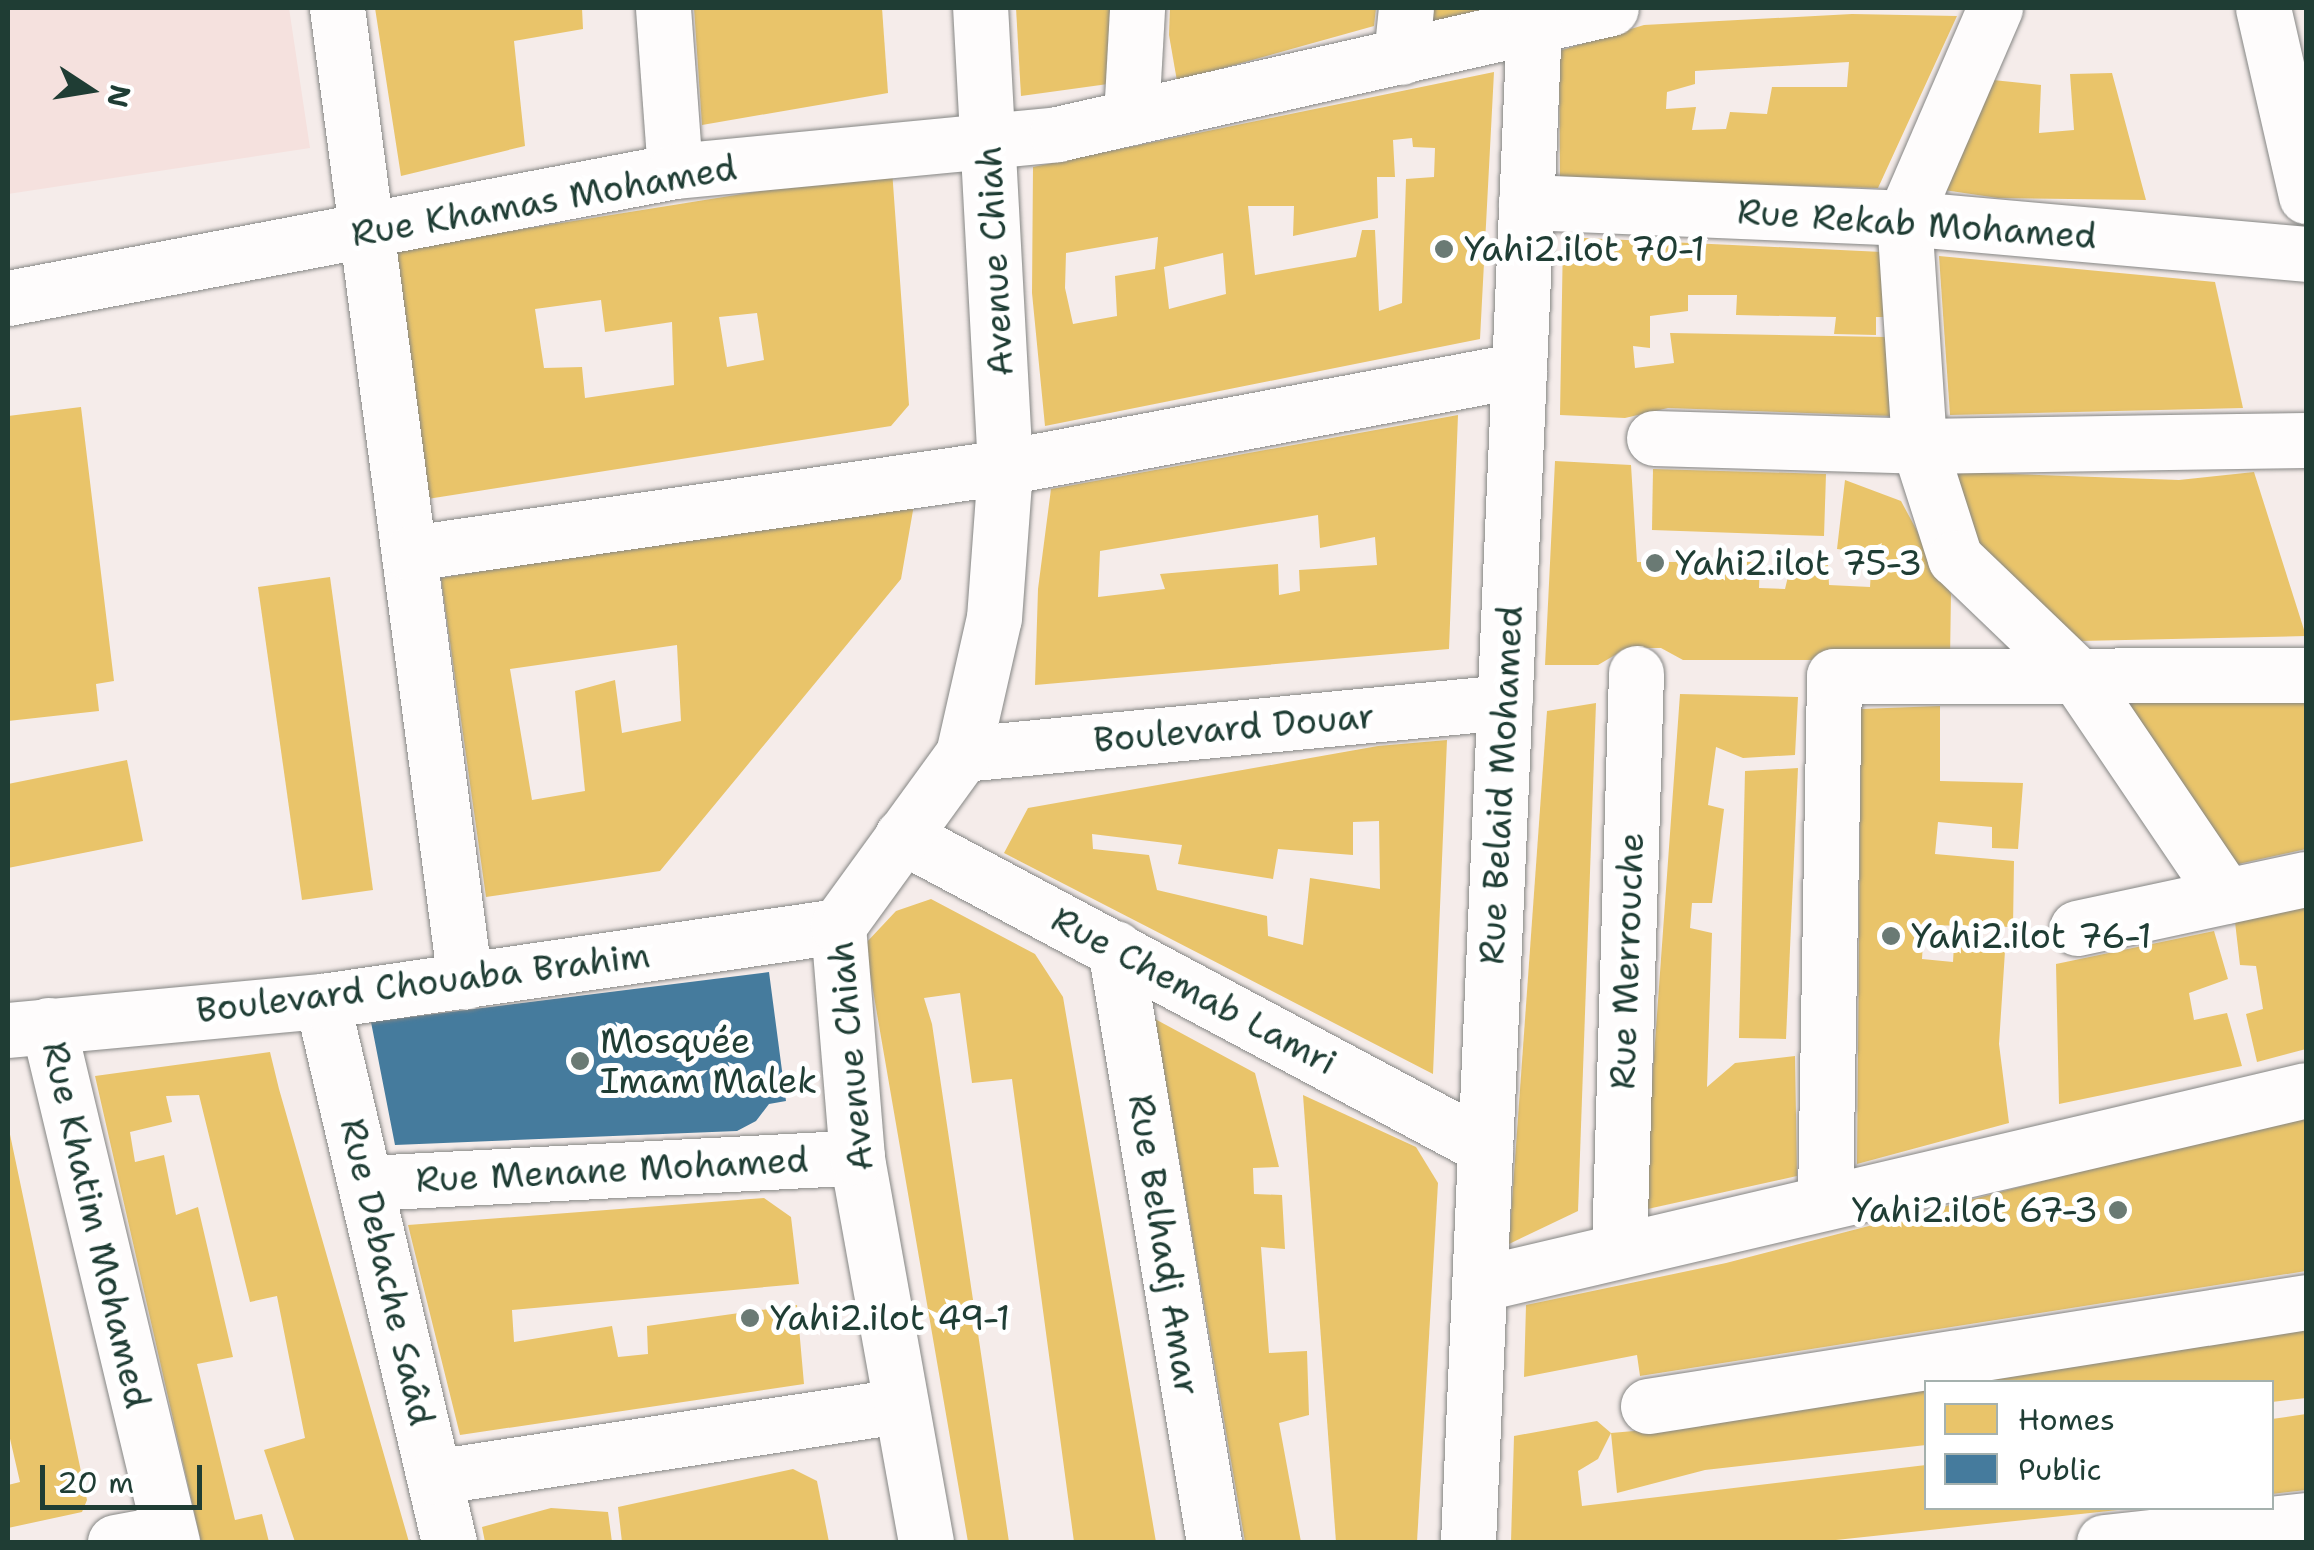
<!DOCTYPE html>
<meta charset="utf-8">
<style>
body{margin:0}
#map{position:relative;width:2314px;height:1550px;overflow:hidden;background:#f5ecea;font-family:"Shantell Sans",sans-serif}
div>[style]{position:absolute}
[style*='--x']{left:calc(var(--x)*1px);top:calc(var(--y)*1px);width:calc(var(--w)*1px);rotate:calc(var(--a)*1deg)}
.built>*{inset:0;background:#f5e1de}
.homes>*{inset:0;background:#e9c46a}
.public>*{inset:0;background:#457b9d}
.roads{filter:drop-shadow(0 0 2px #858684) drop-shadow(0 0 2px #858684)}
.minor>*{height:55px;margin:-27.5px;padding:0 27.5px;transform-origin:27.5px;border-radius:27.5px;background:#fefcfc}
.dots>*{width:28px;height:28px;translate:-50% -50%;box-sizing:border-box;border:5px solid #fff;border-radius:50%}
span{translate:-50% -50%;white-space:nowrap;text-align:center;line-height:1.15;-webkit-text-stroke:10px #fff;paint-order:stroke}
.street-label{font-size:35px;color:#1f3d34}
.poi-label{font-size:35px;color:#1f3d34}
.left{translate:0 -50%;text-align:left}
.right{translate:-100% -50%;text-align:right}
.frame{position:absolute;inset:0;border:10px solid #1f3d34;pointer-events:none}
.legend{position:absolute;left:1924px;top:1380px;width:350px;height:130px;box-sizing:border-box;background:#fff;border:2px solid #a5b1ae;margin:0;padding:12px 18px;list-style:none;font-size:30px;color:#1f3d34}
.legend li{display:flex;align-items:center;gap:20px;height:50px}
.legend b{width:50px;border:2px solid #a5b1ae}
.north{position:absolute;left:40px;top:40px;width:100px;height:100px;-webkit-text-stroke:8px #fff;paint-order:stroke;rotate:102deg;font-size:28px;font-weight:700;line-height:40px;text-align:center;color:#1f3d34}
.north::after{content:'';display:block;margin:auto;width:35px;height:45px;background:#1f3d34;clip-path:polygon(50% 0,100% 100%,50% 72%,0 100%)}
.scale{position:absolute;left:40px;top:1465px;width:162px;height:45px;box-sizing:border-box;border:5px solid #1f3d34;border-top:0;padding-left:12px;font-size:30px;line-height:35px;white-space:nowrap;color:#1f3d34;-webkit-text-stroke:8px #fff;paint-order:stroke}
</style>
<div id="map">
<div class="built">
<i style="clip-path:polygon(8px 8px,289px 8px,310px 148px,8px 194px)"></i>
</div>
<div class="homes">
<i style="clip-path:polygon(375px 8px,582px 8px,583px 29px,514px 41px,525px 146px,401px 176px)"></i>
<i style="clip-path:polygon(694px 8px,882px 8px,888px 93px,702px 125px)"></i>
<i style="clip-path:polygon(1016px 8px,1111px 8px,1108px 84px,1021px 96px)"></i>
<i style="clip-path:polygon(1170px 8px,1376px 8px,1374px 26px,1177px 81px,1169px 35px)"></i>
<i style="clip-path:polygon(1432px 8px,1485px 8px,1485px 9px,1431px 23px)"></i>
<i style="clip-path:polygon(evenodd,1852px 14px,1957px 16px,1878px 188px,1560px 179px,1559px 51px,1644px 25px,1852px 14px,1849px 62px,1847px 87px,1772px 87px,1767px 114px,1730px 112px,1726px 129px,1692px 130px,1696px 107px,1666px 109px,1667px 92px,1695px 84px,1695px 71px,1849px 62px)"></i>
<i style="clip-path:polygon(evenodd,1494px 72px,1480px 339px,1045px 426px,1032px 293px,1033px 167px,1494px 72px,1412px 138px,1413px 147px,1435px 148px,1434px 177px,1406px 179px,1402px 303px,1379px 311px,1375px 230px,1362px 230px,1356px 257px,1255px 275px,1248px 206px,1294px 206px,1293px 236px,1378px 218px,1377px 177px,1395px 177px,1393px 140px,1412px 138px,1494px 72px,1158px 237px,1155px 269px,1115px 276px,1117px 316px,1073px 324px,1065px 288px,1066px 253px,1158px 237px,1494px 72px,1223px 253px,1226px 294px,1169px 309px,1164px 267px,1223px 253px)"></i>
<i style="clip-path:polygon(2112px 73px,2146px 200px,1998px 198px,1944px 190px,1993px 80px,2041px 85px,2039px 133px,2074px 130px,2070px 74px)"></i>
<i style="clip-path:polygon(evenodd,892px 170px,909px 405px,891px 426px,421px 500px,393px 250px,892px 170px,601px 300px,605px 332px,672px 322px,674px 385px,585px 398px,582px 367px,544px 368px,535px 309px,601px 300px,892px 170px,757px 313px,764px 360px,727px 367px,719px 317px,757px 313px)"></i>
<i style="clip-path:polygon(1563px 237px,1882px 252px,1887px 317px,1876px 317px,1876px 335px,1834px 334px,1836px 317px,1736px 315px,1737px 295px,1688px 295px,1688px 311px,1650px 316px,1650px 348px,1633px 346px,1635px 368px,1674px 363px,1670px 333px,1886px 337px,1893px 416px,1668px 408px,1625px 418px,1560px 415px)"></i>
<i style="clip-path:polygon(1939px 256px,2215px 282px,2243px 408px,1950px 415px)"></i>
<i style="clip-path:polygon(81px 407px,114px 681px,96px 684px,99px 711px,8px 721px,8px 416px)"></i>
<i style="clip-path:polygon(evenodd,1458px 415px,1449px 649px,1035px 685px,1038px 589px,1051px 489px,1458px 415px,1318px 515px,1320px 548px,1375px 537px,1377px 565px,1299px 570px,1300px 591px,1279px 595px,1278px 564px,1160px 574px,1165px 589px,1098px 597px,1100px 551px,1318px 515px)"></i>
<i style="clip-path:polygon(1555px 461px,1631px 465px,1637px 562px,1760px 562px,1759px 588px,1785px 589px,1791px 564px,1828px 565px,1829px 585px,1870px 587px,1872px 553px,1837px 549px,1845px 480px,1901px 501px,1951px 594px,1950px 660px,1683px 660px,1661px 648px,1627px 648px,1598px 665px,1545px 665px)"></i>
<i style="clip-path:polygon(1653px 469px,1826px 474px,1824px 536px,1652px 530px)"></i>
<i style="clip-path:polygon(1955px 472px,2179px 480px,2254px 472px,2306px 636px,2079px 641px,1976px 540px)"></i>
<i style="clip-path:polygon(evenodd,915px 499px,901px 579px,660px 871px,486px 897px,441px 578px,915px 499px,677px 645px,681px 721px,622px 733px,615px 680px,575px 691px,585px 791px,532px 800px,510px 669px,677px 645px)"></i>
<i style="clip-path:polygon(330px 577px,373px 890px,302px 900px,258px 587px)"></i>
<i style="clip-path:polygon(2306px 692px,2306px 849px,2234px 865px,2122px 699px)"></i>
<i style="clip-path:polygon(1680px 694px,1798px 697px,1795px 755px,1743px 758px,1716px 747px,1708px 805px,1724px 809px,1712px 903px,1692px 903px,1690px 928px,1712px 933px,1707px 1087px,1735px 1063px,1795px 1056px,1797px 1176px,1643px 1210px)"></i>
<i style="clip-path:polygon(1596px 703px,1578px 1211px,1509px 1244px,1547px 711px)"></i>
<i style="clip-path:polygon(1940px 706px,1940px 781px,2023px 783px,2018px 849px,1992px 848px,1992px 827px,1938px 822px,1935px 854px,2014px 861px,2013px 927px,1924px 925px,1922px 959px,1953px 962px,1954px 945px,2005px 951px,1999px 1044px,2009px 1123px,1857px 1164px,1861px 709px)"></i>
<i style="clip-path:polygon(evenodd,1447px 740px,1433px 1074px,1004px 853px,1028px 808px,1378px 746px,1447px 740px,1379px 821px,1380px 889px,1310px 878px,1303px 945px,1268px 936px,1267px 916px,1157px 890px,1149px 855px,1093px 849px,1092px 834px,1182px 845px,1178px 864px,1273px 879px,1278px 849px,1353px 855px,1353px 822px,1379px 821px)"></i>
<i style="clip-path:polygon(127px 760px,143px 841px,8px 868px,8px 784px)"></i>
<i style="clip-path:polygon(1798px 768px,1786px 1039px,1739px 1038px,1745px 771px)"></i>
<i style="clip-path:polygon(931px 899px,1035px 954px,1063px 997px,1156px 1542px,1074px 1542px,1012px 1079px,972px 1083px,960px 993px,924px 998px,932px 1024px,1009px 1542px,968px 1542px,865px 944px,896px 911px)"></i>
<i style="clip-path:polygon(2306px 905px,2306px 1049px,2257px 1062px,2246px 1014px,2263px 1009px,2256px 966px,2240px 965px,2235px 922px)"></i>
<i style="clip-path:polygon(2214px 931px,2228px 979px,2189px 993px,2194px 1020px,2227px 1013px,2242px 1066px,2059px 1104px,2056px 964px)"></i>
<i style="clip-path:polygon(1155px 1019px,1255px 1073px,1279px 1167px,1253px 1168px,1254px 1194px,1282px 1195px,1285px 1249px,1261px 1247px,1269px 1353px,1307px 1351px,1309px 1415px,1279px 1423px,1301px 1542px,1245px 1542px)"></i>
<i style="clip-path:polygon(270px 1052px,279px 1089px,409px 1542px,295px 1542px,264px 1450px,305px 1438px,277px 1296px,250px 1302px,199px 1095px,166px 1096px,172px 1122px,130px 1132px,135px 1162px,164px 1155px,176px 1215px,198px 1207px,233px 1357px,197px 1364px,235px 1520px,262px 1514px,269px 1542px,201px 1542px,95px 1076px)"></i>
<i style="clip-path:polygon(1303px 1095px,1416px 1147px,1438px 1183px,1417px 1542px,1336px 1542px)"></i>
<i style="clip-path:polygon(2306px 1118px,2306px 1271px,1640px 1376px,1637px 1355px,1524px 1377px,1526px 1305px,1726px 1263px,2135px 1157px)"></i>
<i style="clip-path:polygon(8px 1125px,87px 1500px,82px 1512px,8px 1528px,8px 1485px,20px 1482px,8px 1430px)"></i>
<i style="clip-path:polygon(764px 1198px,791px 1217px,799px 1284px,512px 1310px,514px 1342px,612px 1326px,618px 1357px,648px 1354px,647px 1326px,797px 1305px,804px 1384px,460px 1435px,408px 1225px)"></i>
<i style="clip-path:polygon(2306px 1330px,2306px 1398px,2272px 1402px,2272px 1382px,1977px 1382px)"></i>
<i style="clip-path:polygon(1926px 1388px,1926px 1445px,1705px 1470px,1617px 1493px,1611px 1433px,1598px 1459px,1578px 1471px,1582px 1506px,1926px 1465px,1926px 1508px,2118px 1510px,1817px 1542px,1511px 1542px,1514px 1436px,1597px 1421px,1611px 1433px,1657px 1429px)"></i>
<i style="clip-path:polygon(2306px 1414px,2306px 1490px,2272px 1494px,2272px 1419px)"></i>
<i style="clip-path:polygon(793px 1469px,817px 1481px,829px 1542px,622px 1542px,618px 1507px)"></i>
<i style="clip-path:polygon(551px 1508px,608px 1512px,612px 1542px,485px 1542px,482px 1527px)"></i>
</div>
<div class="public">
<i style="clip-path:polygon(769px 972px,786px 1101px,769px 1104px,756px 1121px,737px 1131px,395px 1145px,371px 1022px)"></i>
</div>
<div class="roads">
<div class="minor">
<i style="--x:337;--y:8;--w:982;--a:82.51"></i>
<i style="--x:663;--y:8;--w:163;--a:85.8"></i>
<i style="--x:1995;--y:8;--w:229;--a:113.4"></i>
<i style="--x:1904;--y:218;--w:228;--a:86.2"></i>
<i style="--x:1919;--y:446;--w:118;--a:72.2"></i>
<i style="--x:1955;--y:558;--w:166;--a:43.8"></i>
<i style="--x:2075;--y:673;--w:269;--a:55.9"></i>
<i style="--x:2263;--y:8;--w:193;--a:77.1"></i>
<i style="--x:1401;--y:57;--w:49;--a:-84.2"></i>
<i style="--x:1131;--y:117;--w:109;--a:-86.8"></i>
<i style="--x:1526;--y:202;--w:378;--a:2.4"></i>
<i style="--x:1904;--y:218;--w:404;--a:5.1"></i>
<i style="--x:8;--y:298;--w:679;--a:-10.78"></i>
<i style="--x:675;--y:171;--w:384;--a:-5.5"></i>
<i style="--x:1057;--y:134;--w:568;--a:-12.81"></i>
<i style="--x:1654;--y:438;--w:265;--a:1.7"></i>
<i style="--x:1919;--y:446;--w:387;--a:-0.9"></i>
<i style="--x:411;--y:553;--w:600;--a:-8.24"></i>
<i style="--x:1005;--y:467;--w:523;--a:-10.69"></i>
<i style="--x:963;--y:754;--w:544;--a:-5.48"></i>
<i style="--x:902;--y:836;--w:661;--a:28.08"></i>
<i style="--x:2077;--y:928;--w:234;--a:-12.1"></i>
<i style="--x:1115;--y:948;--w:602;--a:80.54"></i>
<i style="--x:322;--y:1001;--w:556;--a:76.79"></i>
<i style="--x:48;--y:1025;--w:532;--a:76.51"></i>
<i style="--x:8;--y:1030;--w:315;--a:-5.3"></i>
<i style="--x:322;--y:1001;--w:521;--a:-8.27"></i>
<i style="--x:368;--y:1183;--w:490;--a:-3"></i>
<i style="--x:1825;--y:1199;--w:523;--a:-89.01"></i>
<i style="--x:1834;--y:676;--w:472;--a:-0.1"></i>
<i style="--x:1619;--y:1249;--w:576;--a:-88.31"></i>
<i style="--x:1479;--y:1284;--w:849;--a:-13.2"></i>
<i style="--x:1648;--y:1406;--w:666;--a:-8.98"></i>
<i style="--x:434;--y:1477;--w:470;--a:-8.7"></i>
<i style="--x:115;--y:1542;--w:55;--a:-10.5"></i>
<i style="--x:926;--y:1542;--w:391;--a:-100.2"></i>
<i style="--x:857;--y:1157;--w:232;--a:-94.7"></i>
<i style="--x:838;--y:926;--w:213;--a:-54"></i>
<i style="--x:963;--y:754;--w:139;--a:-77.2"></i>
<i style="--x:994;--y:618;--w:151;--a:-85.8"></i>
<i style="--x:1005;--y:467;--w:460;--a:-93.1"></i>
<i style="--x:1468;--y:1542;--w:1516;--a:-87.51"></i>
<i style="--x:2104;--y:1542;--w:203;--a:-6.2"></i>
</div>
</div>
<div class="dots">
<i style="left:1444px;top:249px;background:#6a7a74"></i>
<i style="left:1655px;top:563px;background:#6a7a74"></i>
<i style="left:1891px;top:936px;background:#6a7a74"></i>
<i style="left:580px;top:1061px;background:#6a7a74"></i>
<i style="left:2118px;top:1210px;background:#6a7a74"></i>
<i style="left:750px;top:1318px;background:#6a7a74"></i>
</div>
<div class="street-label">
<span style="left:544px;top:201px;rotate:-10deg">Rue Khamas Mohamed</span>
<span style="left:1917px;top:224px;rotate:4deg">Rue Rekab Mohamed</span>
<span style="left:995px;top:261px;rotate:-93deg">Avenue Chiah</span>
<span style="left:1234px;top:728px;rotate:-5deg">Boulevard Douar</span>
<span style="left:1501px;top:785px;rotate:-87deg">Rue Belaid Mohamed</span>
<span style="left:1627px;top:961px;rotate:-88deg">Rue Merrouche</span>
<span style="left:423px;top:983px;rotate:-7deg">Boulevard Chouaba Brahim</span>
<span style="left:1194px;top:991px;rotate:28deg">Rue Chemab Lamri</span>
<span style="left:851px;top:1056px;rotate:-95deg">Avenue Chiah</span>
<span style="left:612px;top:1170px;rotate:-3deg">Rue Menane Mohamed</span>
<span style="left:96px;top:1225px;rotate:77deg">Rue Khatim Mohamed</span>
<span style="left:1164px;top:1245px;rotate:81deg">Rue Belhadj Amar</span>
<span style="left:387px;top:1272px;rotate:77deg">Rue Debache Saâd</span>
</div>
<div class="poi-label">
<span class="left" style="left:1464px;top:249px">Yahi2.ilot 70-1</span>
<span class="left" style="left:1675px;top:563px">Yahi2.ilot 75-3</span>
<span class="left" style="left:1911px;top:936px">Yahi2.ilot 76-1</span>
<span class="left" style="left:600px;top:1061px">Mosquée<br>Imam Malek</span>
<span class="right" style="left:2098px;top:1210px">Yahi2.ilot 67-3</span>
<span class="left" style="left:770px;top:1318px">Yahi2.ilot 49-1</span>
</div>
<div class="frame"></div>
<ul class="legend">
<li><b style="height:28px;background:#e9c46a"></b>Homes</li>
<li><b style="height:28px;background:#457b9d"></b>Public</li>
</ul>
<div class="north">N</div>
<div class="scale">20 m</div>
</div>
